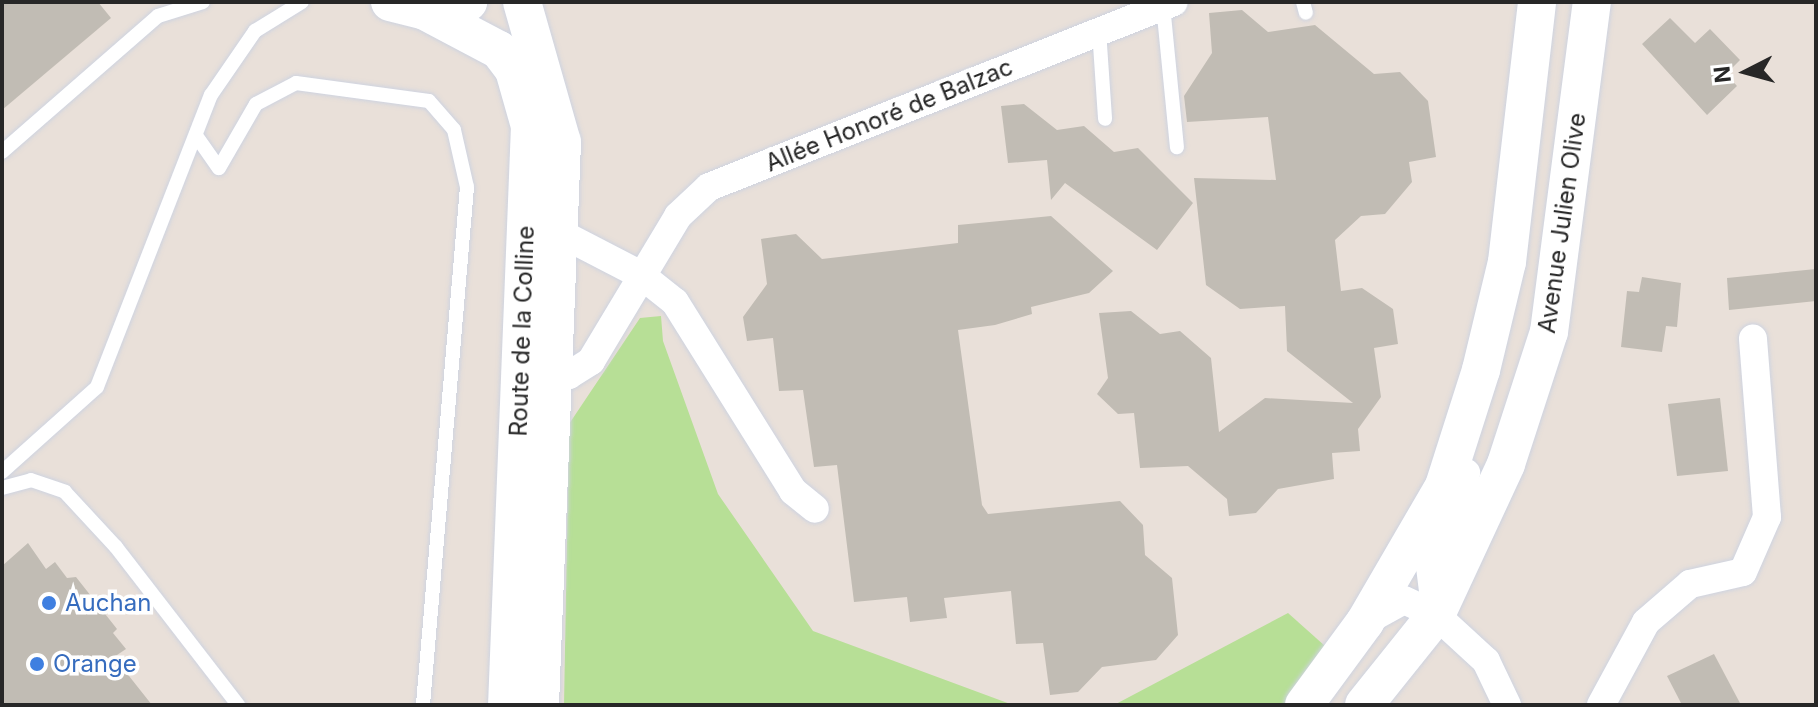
<!DOCTYPE html>
<meta charset="utf-8">
<style>
body{margin:0}
#map{position:relative;width:1818px;height:707px;overflow:hidden;background:#e9e0d9;font-family:Inter,sans-serif}
div>[style]{position:absolute}
[style*='--x']{left:calc(var(--x)*1px);top:calc(var(--y)*1px);width:calc(var(--w)*1px);rotate:calc(var(--a)*1deg)}
.green>*{inset:0;background:#b7df96}
.building>*{inset:0;background:#c1bcb4}
.roads{filter:drop-shadow(0 0 2px #ced3e0) drop-shadow(0 0 2px #ced3e0)}
.lane>*{height:14px;margin:-7px;padding:0 7px;transform-origin:7px;border-radius:7px;background:#fff}
.street>*{height:28px;margin:-14px;padding:0 14px;transform-origin:14px;border-radius:14px;background:#fff}
.secondary>*{height:38px;margin:-19px;padding:0 19px;transform-origin:19px;border-radius:19px;background:#fff}
.dots>*{width:22px;height:22px;translate:-50% -50%;box-sizing:border-box;border:4px solid #fff;border-radius:50%}
span{translate:-50% -50%;white-space:nowrap;text-align:center;line-height:1.15;-webkit-text-stroke:7px #fff;paint-order:stroke}
.street-label{font-size:24px;color:#272727}
.shop-label{font-size:24px;color:#366cbe}
.left{translate:0 -50%;text-align:left}
.frame{position:absolute;inset:0;border:4px solid #272727;pointer-events:none}
.north{position:absolute;left:1706px;top:32px;width:80px;height:80px;-webkit-text-stroke:6px #fff;paint-order:stroke;rotate:264deg;font-size:22px;font-weight:700;line-height:32px;text-align:center;color:#272727}
.north::after{content:'';display:block;margin:auto;width:28px;height:36px;background:#272727;clip-path:polygon(50% 0,100% 100%,50% 72%,0 100%)}
</style>
<div id="map">
<div class="green">
<i style="clip-path:polygon(661px 316px,663px 341px,718px 494px,813px 631px,1013px 705px,564px 705px,569px 424px,640px 318px)"></i>
<i style="clip-path:polygon(1288px 613px,1325px 646px,1285px 705px,1114px 705px)"></i>
</div>
<div class="building">
<i style="clip-path:polygon(2px 2px,98px 2px,111px 18px,2px 110px)"></i>
<i style="clip-path:polygon(1242px 10px,1268px 32px,1315px 25px,1374px 74px,1400px 72px,1428px 101px,1436px 157px,1409px 162px,1412px 182px,1385px 214px,1361px 216px,1335px 240px,1341px 291px,1362px 288px,1393px 309px,1398px 344px,1374px 348px,1381px 397px,1358px 429px,1360px 451px,1332px 453px,1334px 479px,1278px 489px,1256px 513px,1229px 516px,1227px 499px,1188px 466px,1140px 468px,1134px 413px,1118px 414px,1097px 394px,1108px 378px,1099px 313px,1131px 311px,1160px 334px,1180px 331px,1211px 358px,1219px 432px,1265px 398px,1353px 403px,1287px 351px,1285px 306px,1240px 309px,1206px 285px,1194px 178px,1276px 180px,1268px 117px,1187px 122px,1184px 96px,1212px 53px,1209px 13px)"></i>
<i style="clip-path:polygon(1670px 18px,1695px 43px,1710px 29px,1740px 60px,1726px 74px,1737px 86px,1707px 115px,1642px 44px)"></i>
<i style="clip-path:polygon(1024px 104px,1057px 130px,1084px 126px,1114px 152px,1138px 148px,1193px 203px,1157px 250px,1065px 183px,1051px 200px,1047px 160px,1008px 163px,1001px 106px)"></i>
<i style="clip-path:polygon(1051px 216px,1113px 271px,1089px 293px,1031px 307px,1032px 314px,995px 325px,958px 330px,982px 505px,988px 514px,1120px 501px,1143px 525px,1145px 555px,1172px 578px,1178px 635px,1156px 660px,1102px 667px,1078px 692px,1050px 695px,1043px 643px,1016px 644px,1011px 591px,944px 598px,947px 618px,910px 622px,907px 597px,854px 602px,837px 465px,814px 467px,803px 390px,779px 391px,773px 338px,747px 341px,743px 317px,767px 284px,761px 239px,796px 234px,822px 259px,958px 243px,958px 225px)"></i>
<i style="clip-path:polygon(1816px 269px,1816px 301px,1729px 310px,1727px 278px)"></i>
<i style="clip-path:polygon(1642px 277px,1681px 283px,1677px 327px,1666px 326px,1662px 352px,1621px 347px,1627px 291px,1639px 292px)"></i>
<i style="clip-path:polygon(1720px 398px,1728px 471px,1677px 476px,1668px 404px)"></i>
<i style="clip-path:polygon(28px 543px,46px 569px,55px 562px,67px 578px,76px 577px,117px 629px,113px 633px,126px 649px,114px 657px,152px 705px,2px 705px,2px 566px)"></i>
<i style="clip-path:polygon(1714px 654px,1741px 705px,1682px 705px,1667px 676px)"></i>
</div>
<div class="roads">
<div class="lane">
<i style="--x:1303;--y:2;--w:11;--a:75"></i>
<i style="--x:1163;--y:5;--w:143;--a:84.4"></i>
<i style="--x:1099;--y:30;--w:89;--a:86.1"></i>
<i style="--x:197;--y:137;--w:38;--a:55"></i>
<i style="--x:219;--y:168;--w:74;--a:-60"></i>
<i style="--x:256;--y:104;--w:45;--a:-27.7"></i>
<i style="--x:296;--y:83;--w:134;--a:7.7"></i>
<i style="--x:429;--y:101;--w:38;--a:49"></i>
<i style="--x:454;--y:130;--w:58;--a:77.2"></i>
<i style="--x:467;--y:187;--w:520;--a:94.86"></i>
<i style="--x:2;--y:152;--w:207;--a:-41.1"></i>
<i style="--x:158;--y:16;--w:47;--a:-17.3"></i>
<i style="--x:2;--y:472;--w:127;--a:-41.8"></i>
<i style="--x:97;--y:387;--w:313;--a:-68.7"></i>
<i style="--x:211;--y:95;--w:78;--a:-55.5"></i>
<i style="--x:255;--y:31;--w:55;--a:-31.7"></i>
<i style="--x:2;--y:488;--w:30;--a:-15"></i>
<i style="--x:31;--y:480;--w:36;--a:19"></i>
<i style="--x:65;--y:492;--w:75;--a:47.2"></i>
<i style="--x:116;--y:547;--w:200;--a:52.3"></i>
</div>
<div class="street">
<i style="--x:558;--y:232;--w:93;--a:27.4"></i>
<i style="--x:641;--y:275;--w:43;--a:38.5"></i>
<i style="--x:675;--y:302;--w:223;--a:58"></i>
<i style="--x:793;--y:491;--w:28;--a:39"></i>
<i style="--x:545;--y:362;--w:16;--a:63"></i>
<i style="--x:552;--y:376;--w:17;--a:-3"></i>
<i style="--x:569;--y:375;--w:26;--a:-32"></i>
<i style="--x:591;--y:361;--w:169;--a:-59"></i>
<i style="--x:678;--y:216;--w:42;--a:-43.1"></i>
<i style="--x:709;--y:187;--w:500;--a:-21.7"></i>
<i style="--x:1436;--y:615;--w:48;--a:-97.1"></i>
<i style="--x:1430;--y:567;--w:101;--a:-69"></i>
<i style="--x:1366;--y:621;--w:43;--a:-28.9"></i>
<i style="--x:1404;--y:600;--w:35;--a:25"></i>
<i style="--x:1436;--y:615;--w:68;--a:42.6"></i>
<i style="--x:1486;--y:661;--w:49;--a:64.5"></i>
<i style="--x:1601;--y:705;--w:94;--a:-61.5"></i>
<i style="--x:1646;--y:622;--w:58;--a:-40.8"></i>
<i style="--x:1690;--y:584;--w:54;--a:-12.8"></i>
<i style="--x:1743;--y:572;--w:60;--a:-66.4"></i>
<i style="--x:1767;--y:517;--w:179;--a:-94.5"></i>
</div>
<div class="secondary">
<i style="--x:390;--y:2;--w:34;--a:14"></i>
<i style="--x:423;--y:10;--w:46;--a:-10.1"></i>
<i style="--x:522;--y:2;--w:146;--a:74.1"></i>
<i style="--x:562;--y:142;--w:563;--a:92.24"></i>
<i style="--x:423;--y:10;--w:86;--a:27.8"></i>
<i style="--x:499;--y:50;--w:25;--a:53"></i>
<i style="--x:514;--y:70;--w:58;--a:74.1"></i>
<i style="--x:530;--y:126;--w:579;--a:92.27"></i>
<i style="--x:1304;--y:705;--w:103;--a:-53.7"></i>
<i style="--x:1365;--y:622;--w:157;--a:-59.8"></i>
<i style="--x:1444;--y:486;--w:122;--a:-72.3"></i>
<i style="--x:1481;--y:370;--w:111;--a:-76.5"></i>
<i style="--x:1507;--y:262;--w:262;--a:-83.4"></i>
<i style="--x:1364;--y:705;--w:115;--a:-51.3"></i>
<i style="--x:1436;--y:615;--w:166;--a:-65.1"></i>
<i style="--x:1506;--y:464;--w:139;--a:-72"></i>
<i style="--x:1549;--y:332;--w:333;--a:-82.6"></i>
</div>
</div>
<div class="dots">
<i style="left:49px;top:603px;background:#3f7fe0"></i>
<i style="left:37px;top:664px;background:#3f7fe0"></i>
</div>
<div class="street-label">
<span style="left:889px;top:115px;rotate:-22deg">Allée Honoré de Balzac</span>
<span style="left:1562px;top:223px;rotate:-82deg">Avenue Julien Olive</span>
<span style="left:522px;top:331px;rotate:-88deg">Route de la Colline</span>
</div>
<div class="shop-label">
<span class="left" style="left:65px;top:603px">Auchan</span>
<span class="left" style="left:53px;top:664px">Orange</span>
</div>
<div class="frame"></div>
<div class="north">N</div>
</div>
